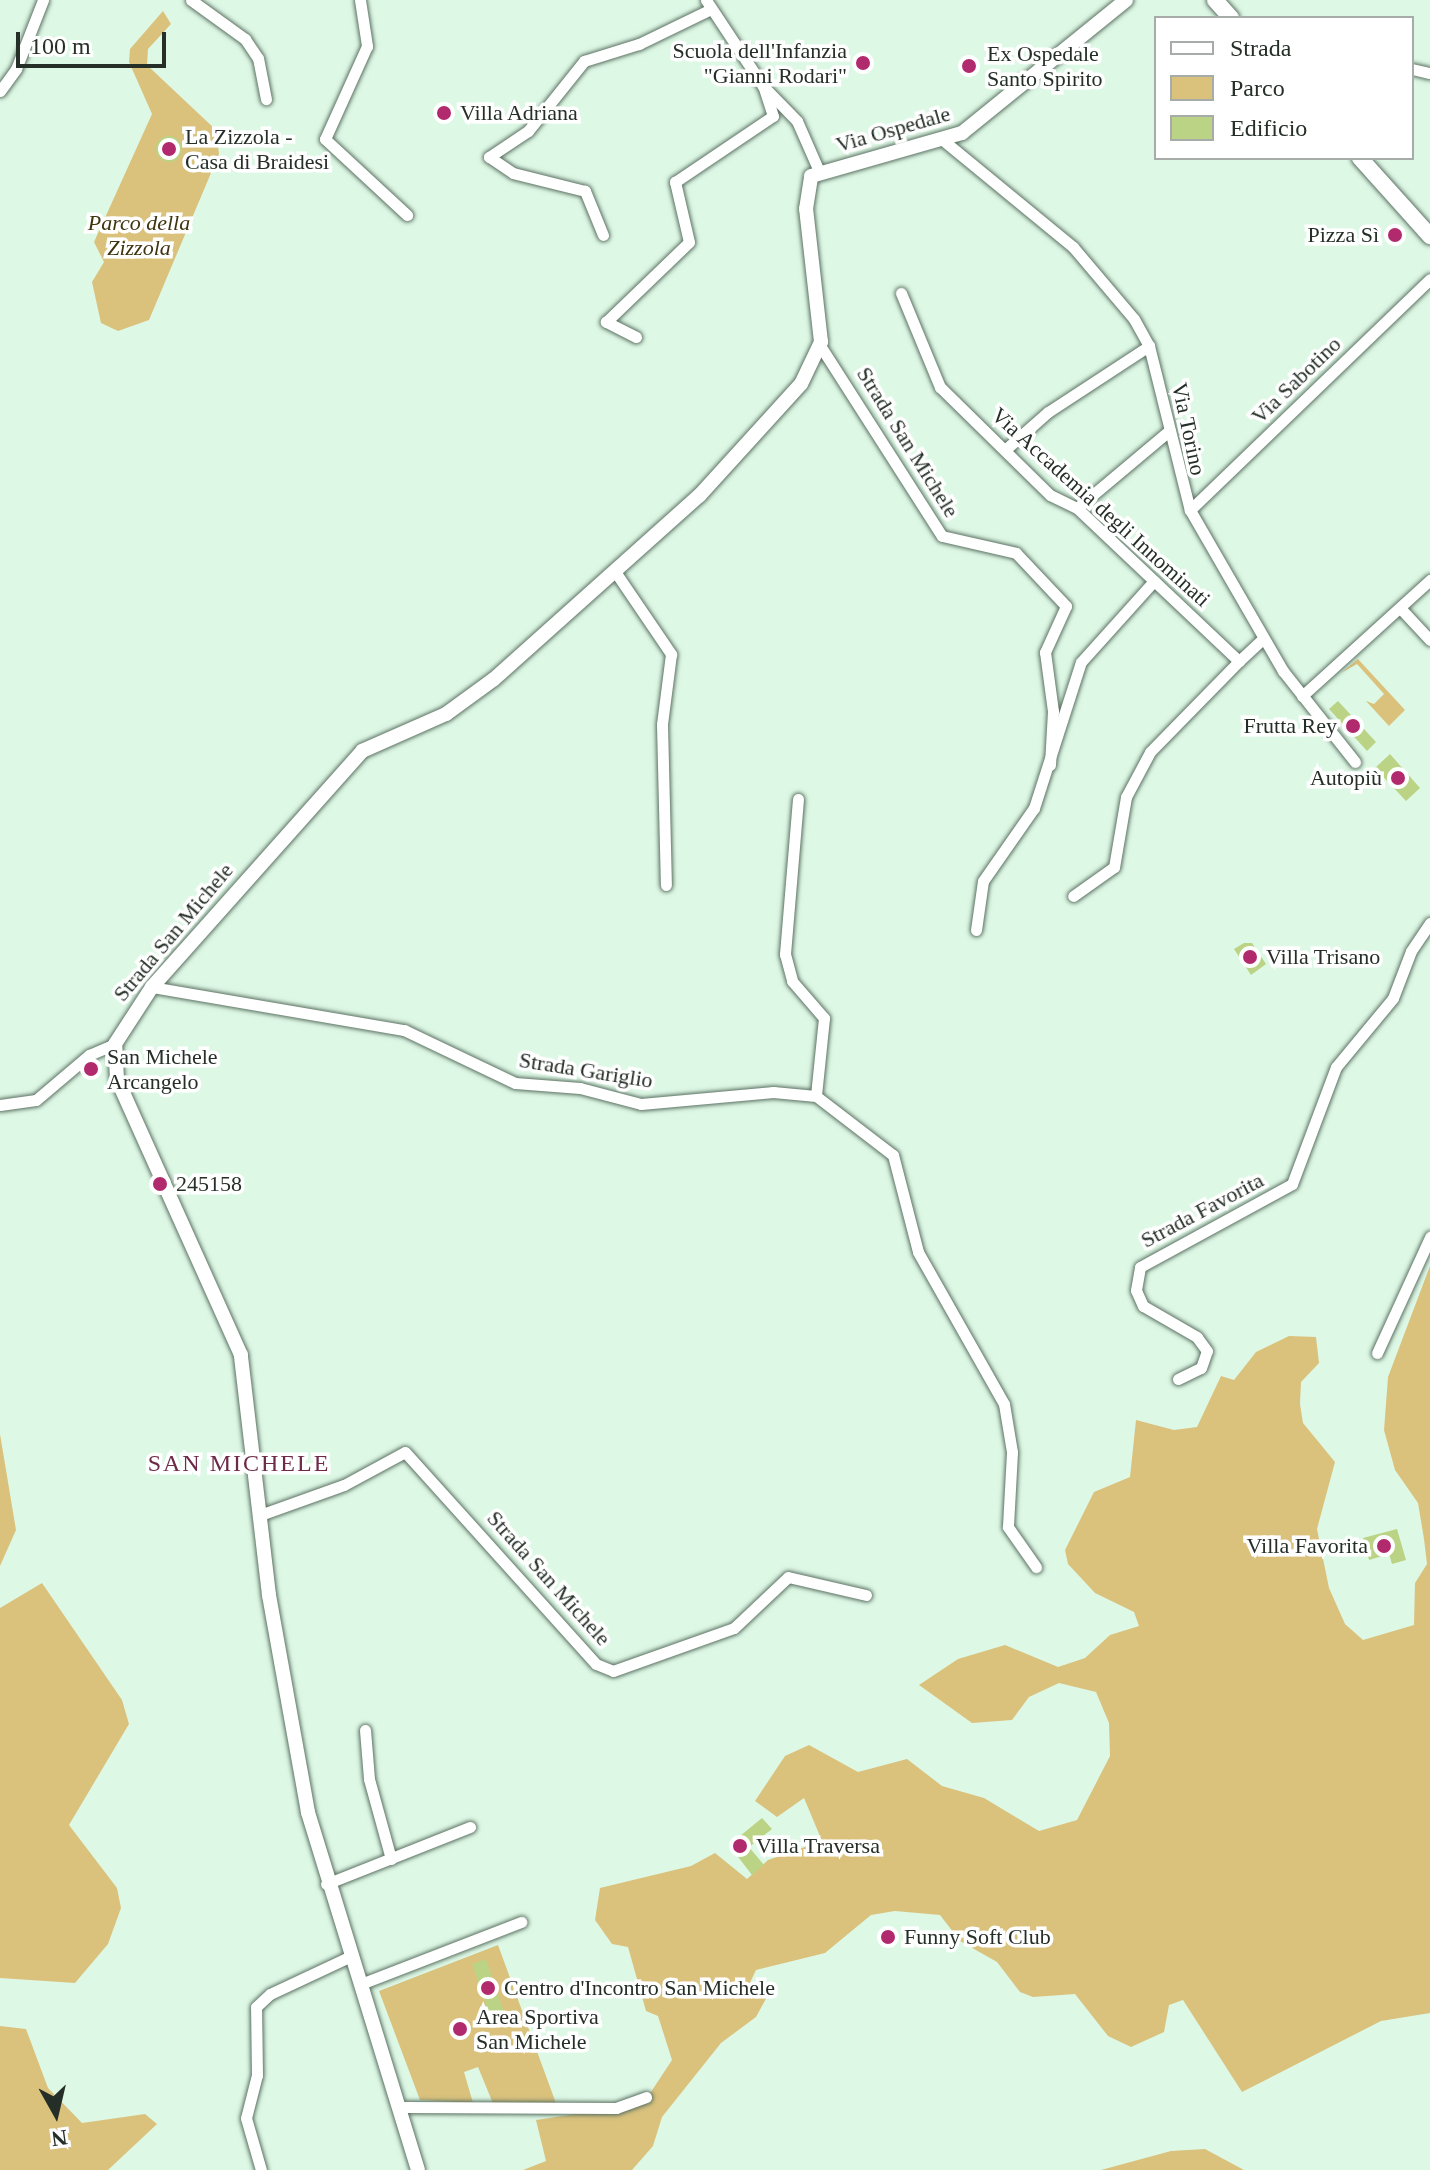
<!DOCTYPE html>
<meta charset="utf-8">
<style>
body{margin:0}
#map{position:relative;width:1430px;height:2170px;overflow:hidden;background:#def8e6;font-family:"Times New Roman",serif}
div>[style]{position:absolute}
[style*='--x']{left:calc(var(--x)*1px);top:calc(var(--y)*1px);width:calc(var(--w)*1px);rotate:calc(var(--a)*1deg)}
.green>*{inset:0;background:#dac27d}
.building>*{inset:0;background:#bad385}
.round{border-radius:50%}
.roads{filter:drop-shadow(0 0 2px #5c7263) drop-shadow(0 0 2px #5c7263)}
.minor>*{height:11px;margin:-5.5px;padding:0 5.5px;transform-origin:5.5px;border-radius:5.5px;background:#fff}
.tertiary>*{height:14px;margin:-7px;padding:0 7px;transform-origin:7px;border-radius:7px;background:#fff}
.secondary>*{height:16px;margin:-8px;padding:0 8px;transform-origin:8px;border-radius:8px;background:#fff}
.dots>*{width:22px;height:22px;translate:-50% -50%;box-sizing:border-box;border:4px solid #fff;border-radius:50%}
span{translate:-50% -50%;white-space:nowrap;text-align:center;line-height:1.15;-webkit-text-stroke:7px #fff;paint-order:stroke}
.poi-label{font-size:22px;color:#252f28}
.right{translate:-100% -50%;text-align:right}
.left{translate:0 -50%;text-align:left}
.street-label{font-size:22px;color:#252f28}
.park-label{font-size:22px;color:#3f3410;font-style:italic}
.neighbourhood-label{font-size:24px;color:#6e2b48;letter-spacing:2px}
.legend{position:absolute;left:1154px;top:16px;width:260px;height:144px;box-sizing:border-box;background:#fff;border:2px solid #a8aca9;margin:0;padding:10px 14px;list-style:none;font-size:24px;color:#252f28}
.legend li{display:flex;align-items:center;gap:16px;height:40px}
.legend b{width:40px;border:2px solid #a8aca9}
.north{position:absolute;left:16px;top:2074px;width:80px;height:80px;-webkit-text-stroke:6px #fff;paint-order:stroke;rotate:172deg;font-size:22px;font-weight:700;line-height:32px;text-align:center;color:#252f28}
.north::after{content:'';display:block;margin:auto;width:28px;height:36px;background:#252f28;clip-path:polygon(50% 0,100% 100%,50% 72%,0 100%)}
.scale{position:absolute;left:16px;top:32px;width:150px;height:36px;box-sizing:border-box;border:4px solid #252f28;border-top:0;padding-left:10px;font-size:24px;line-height:28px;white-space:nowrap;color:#252f28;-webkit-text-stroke:6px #fff;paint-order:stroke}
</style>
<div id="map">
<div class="green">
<i style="clip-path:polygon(163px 11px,171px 24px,148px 49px,147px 65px,216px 130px,219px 154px,149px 320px,118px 331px,101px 323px,92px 282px,104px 262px,94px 242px,152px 114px,129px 62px,130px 49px)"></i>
<i style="clip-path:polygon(1358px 659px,1405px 710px,1389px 726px,1366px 701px,1374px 704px,1384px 694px,1357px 664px,1341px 673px)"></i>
<i style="clip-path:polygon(1430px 1266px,1430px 2013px,1381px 2021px,1242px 2092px,1183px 2000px,1169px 2005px,1164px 2032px,1131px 2047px,1108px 2036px,1075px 1994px,1033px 1997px,1020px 1992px,997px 1962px,960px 1941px,940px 1915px,895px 1911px,871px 1915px,825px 1953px,756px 1970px,749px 1985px,768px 1995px,756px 2017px,721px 2043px,662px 2117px,653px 2146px,632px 2170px,523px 2170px,546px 2161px,536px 2120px,643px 2104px,672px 2060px,658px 2016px,646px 2011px,628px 1947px,612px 1944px,595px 1920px,600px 1888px,691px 1866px,715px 1853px,747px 1879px,768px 1860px,822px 1841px,804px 1798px,777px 1817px,755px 1801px,785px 1756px,809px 1745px,858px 1772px,907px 1759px,942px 1786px,984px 1798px,1039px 1831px,1077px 1820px,1110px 1756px,1109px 1723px,1096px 1692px,1059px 1683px,1029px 1697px,1012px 1720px,972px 1723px,919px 1685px,958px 1659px,1005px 1645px,1058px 1667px,1085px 1658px,1110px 1635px,1139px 1626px,1134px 1612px,1095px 1593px,1068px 1564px,1065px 1550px,1094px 1492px,1130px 1477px,1136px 1420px,1174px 1430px,1197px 1427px,1221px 1376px,1234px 1380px,1256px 1352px,1289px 1336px,1316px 1337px,1319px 1363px,1301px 1382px,1300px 1404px,1303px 1423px,1335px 1462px,1317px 1529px,1329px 1588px,1345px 1624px,1363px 1640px,1414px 1625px,1415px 1583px,1427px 1564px,1424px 1539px,1418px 1503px,1395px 1470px,1384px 1430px,1388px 1377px)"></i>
<i style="clip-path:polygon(0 1434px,16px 1530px,0 1566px)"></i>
<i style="clip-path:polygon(42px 1583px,122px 1700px,129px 1724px,69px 1825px,117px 1888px,121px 1908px,108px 1944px,75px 1983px,0 1978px,0 1608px)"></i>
<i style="clip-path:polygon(498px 1945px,557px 2106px,494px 2106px,478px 2067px,464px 2072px,473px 2103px,420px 2100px,379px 1991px)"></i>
<i style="clip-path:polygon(0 2026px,26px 2029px,48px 2088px,82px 2123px,145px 2114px,157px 2124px,108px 2170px,0 2170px)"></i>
<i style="clip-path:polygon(1205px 2149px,1244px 2170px,1101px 2170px,1171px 2151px)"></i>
</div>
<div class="building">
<i class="round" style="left:156px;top:136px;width:26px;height:26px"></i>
<i style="clip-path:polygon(1338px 701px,1376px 742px,1367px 751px,1329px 709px)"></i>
<i style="clip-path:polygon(1390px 754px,1420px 788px,1406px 801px,1375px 768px)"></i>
<i style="clip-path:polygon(1244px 943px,1252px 943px,1266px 964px,1251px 975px,1234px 949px)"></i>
<i style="clip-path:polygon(1397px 1529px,1406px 1560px,1392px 1564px,1389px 1554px,1369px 1560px,1363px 1538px)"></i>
<i style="clip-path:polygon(762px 1818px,772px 1829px,749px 1847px,764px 1865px,752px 1875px,729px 1845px)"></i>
<i style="clip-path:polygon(486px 1959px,504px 2012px,490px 2016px,472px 1964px)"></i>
</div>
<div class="roads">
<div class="minor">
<i style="--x:191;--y:0;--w:67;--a:35.8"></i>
<i style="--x:245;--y:39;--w:23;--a:56"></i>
<i style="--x:258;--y:58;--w:42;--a:79"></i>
<i style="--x:360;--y:0;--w:47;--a:81.3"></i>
<i style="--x:367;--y:46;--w:102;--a:114.3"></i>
<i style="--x:325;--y:139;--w:112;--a:42.8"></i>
<i style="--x:706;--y:0;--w:103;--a:56.5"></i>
<i style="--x:763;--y:86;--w:49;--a:45.8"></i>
<i style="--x:797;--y:121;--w:55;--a:66.3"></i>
<i style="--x:1412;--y:69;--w:18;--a:13"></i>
<i style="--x:0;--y:91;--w:27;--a:-54"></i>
<i style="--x:16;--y:69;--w:74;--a:-68.6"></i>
<i style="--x:944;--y:141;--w:167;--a:39.4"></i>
<i style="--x:1073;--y:247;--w:94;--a:49.7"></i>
<i style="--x:1134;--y:319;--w:31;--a:61"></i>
<i style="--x:1149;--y:346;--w:169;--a:76"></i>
<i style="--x:1190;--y:510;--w:186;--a:60"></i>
<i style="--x:1283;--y:671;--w:116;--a:51.6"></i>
<i style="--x:603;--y:235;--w:48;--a:-112.2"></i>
<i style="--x:585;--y:191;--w:74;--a:-166"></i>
<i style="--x:513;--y:173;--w:29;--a:-146"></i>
<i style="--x:489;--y:157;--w:47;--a:-33.7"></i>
<i style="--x:528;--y:131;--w:90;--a:-51.3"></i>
<i style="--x:584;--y:61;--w:58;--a:-17.2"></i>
<i style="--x:639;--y:44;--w:80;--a:-25.9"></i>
<i style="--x:901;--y:293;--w:102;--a:67.5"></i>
<i style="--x:940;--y:387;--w:154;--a:44.5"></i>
<i style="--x:1050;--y:495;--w:30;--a:26"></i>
<i style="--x:1077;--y:508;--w:223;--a:43.4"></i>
<i style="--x:1239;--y:661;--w:127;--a:134.4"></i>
<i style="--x:1150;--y:752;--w:51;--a:118.1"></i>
<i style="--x:1126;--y:797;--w:71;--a:99.7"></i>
<i style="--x:1114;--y:867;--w:50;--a:144.7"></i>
<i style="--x:636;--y:337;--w:34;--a:-153"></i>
<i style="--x:606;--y:322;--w:115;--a:-43.9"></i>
<i style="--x:689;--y:242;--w:62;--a:-103.1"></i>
<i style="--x:675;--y:182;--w:118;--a:-34"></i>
<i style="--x:773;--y:116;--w:32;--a:-108"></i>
<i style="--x:821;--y:347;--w:224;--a:57.4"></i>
<i style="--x:942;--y:536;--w:76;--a:12.9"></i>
<i style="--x:1016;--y:553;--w:73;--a:46.7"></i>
<i style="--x:1066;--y:606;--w:51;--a:114.5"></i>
<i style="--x:1045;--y:652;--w:60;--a:82.3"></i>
<i style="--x:1053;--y:711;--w:54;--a:93.2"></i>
<i style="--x:1006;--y:449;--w:56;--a:-41.4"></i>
<i style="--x:1048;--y:412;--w:121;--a:-33.2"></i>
<i style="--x:1077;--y:508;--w:121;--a:-40"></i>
<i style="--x:1190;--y:510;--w:333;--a:-43.9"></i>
<i style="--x:614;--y:570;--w:102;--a:55.8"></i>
<i style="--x:671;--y:654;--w:71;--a:97.3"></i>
<i style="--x:662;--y:724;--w:161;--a:88.6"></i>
<i style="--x:1402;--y:610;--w:41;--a:47"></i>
<i style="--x:1239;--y:661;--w:33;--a:-43"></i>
<i style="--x:1302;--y:696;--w:173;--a:-42.2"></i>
<i style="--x:798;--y:799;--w:156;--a:94.8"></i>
<i style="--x:785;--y:954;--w:28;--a:75"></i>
<i style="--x:792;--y:981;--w:49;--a:49.1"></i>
<i style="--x:824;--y:1018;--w:78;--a:95.9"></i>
<i style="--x:976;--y:930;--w:49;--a:-81.9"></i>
<i style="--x:983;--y:881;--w:89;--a:-55.1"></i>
<i style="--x:1034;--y:808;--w:153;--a:-72.2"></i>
<i style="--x:1081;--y:662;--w:109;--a:-48"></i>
<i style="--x:152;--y:987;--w:256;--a:9.7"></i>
<i style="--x:404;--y:1030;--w:123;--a:25.5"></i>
<i style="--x:515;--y:1083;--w:65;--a:4.4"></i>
<i style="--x:580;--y:1088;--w:63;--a:14.7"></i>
<i style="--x:641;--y:1104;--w:133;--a:-5.2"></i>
<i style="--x:773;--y:1092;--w:43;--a:5.3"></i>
<i style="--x:816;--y:1096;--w:97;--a:37.5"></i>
<i style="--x:893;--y:1155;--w:100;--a:75.5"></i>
<i style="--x:918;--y:1252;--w:175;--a:60.5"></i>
<i style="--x:1004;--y:1404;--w:49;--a:80.5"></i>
<i style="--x:1012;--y:1452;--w:75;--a:93.1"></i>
<i style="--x:1008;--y:1527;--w:49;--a:55"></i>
<i style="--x:0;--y:1105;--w:36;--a:-8"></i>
<i style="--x:36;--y:1100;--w:70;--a:-40.3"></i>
<i style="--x:89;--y:1055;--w:28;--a:-23"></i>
<i style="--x:1377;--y:1353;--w:128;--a:-65.4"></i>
<i style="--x:1178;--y:1379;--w:25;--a:-26"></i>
<i style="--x:1201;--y:1368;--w:18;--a:-71"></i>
<i style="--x:1207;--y:1351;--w:17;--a:-126"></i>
<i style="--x:1197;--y:1337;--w:62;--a:-150.1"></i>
<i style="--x:1143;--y:1306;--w:17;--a:-114"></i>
<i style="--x:1136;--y:1290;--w:23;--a:-80"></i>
<i style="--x:1140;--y:1267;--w:173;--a:-28.6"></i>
<i style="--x:1292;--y:1184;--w:125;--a:-69.4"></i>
<i style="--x:1336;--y:1067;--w:89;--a:-50.4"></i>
<i style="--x:1393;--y:998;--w:50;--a:-69"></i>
<i style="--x:1411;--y:951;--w:34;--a:-56"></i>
<i style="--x:260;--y:1515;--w:89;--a:-19.7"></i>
<i style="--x:344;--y:1485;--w:69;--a:-28.4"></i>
<i style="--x:405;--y:1452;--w:285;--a:48"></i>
<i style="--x:596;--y:1664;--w:18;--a:22"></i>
<i style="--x:613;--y:1671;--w:128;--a:-19.6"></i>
<i style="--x:734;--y:1628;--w:74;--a:-43.4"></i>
<i style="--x:788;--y:1577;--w:80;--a:13"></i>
<i style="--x:365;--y:1730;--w:49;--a:85.3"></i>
<i style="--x:369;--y:1779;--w:83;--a:74.6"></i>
<i style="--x:326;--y:1884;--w:155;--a:-21.6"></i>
<i style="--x:361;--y:1984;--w:172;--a:-21.2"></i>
<i style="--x:404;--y:2107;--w:212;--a:0.3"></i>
<i style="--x:616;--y:2108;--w:32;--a:-20"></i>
<i style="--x:261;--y:2170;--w:54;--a:-106.1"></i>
<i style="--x:246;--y:2118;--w:44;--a:-75.7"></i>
<i style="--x:257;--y:2075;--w:68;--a:-90.8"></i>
<i style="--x:256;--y:2007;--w:19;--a:-43"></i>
<i style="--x:270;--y:1994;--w:89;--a:-25.1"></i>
</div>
<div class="tertiary">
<i style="--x:418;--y:2170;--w:375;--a:-107.1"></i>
<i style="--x:308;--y:1812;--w:220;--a:-100.2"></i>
<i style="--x:269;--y:1595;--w:242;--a:-96.7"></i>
<i style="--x:241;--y:1355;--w:303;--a:-114.2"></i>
<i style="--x:117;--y:1079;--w:35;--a:-93"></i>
<i style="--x:115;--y:1044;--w:68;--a:-57"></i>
<i style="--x:152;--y:987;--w:316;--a:-48.3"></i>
<i style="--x:362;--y:751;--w:92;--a:-23.8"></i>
<i style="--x:446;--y:714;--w:59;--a:-36.1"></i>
<i style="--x:494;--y:679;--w:275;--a:-41.8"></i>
<i style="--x:699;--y:496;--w:151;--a:-47.7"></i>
<i style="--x:801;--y:384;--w:47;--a:-64.5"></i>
<i style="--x:821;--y:342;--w:134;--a:-96.4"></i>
<i style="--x:806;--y:209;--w:33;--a:-81"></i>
<i style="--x:811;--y:176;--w:157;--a:-15.9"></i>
<i style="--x:962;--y:133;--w:211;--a:-39"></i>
</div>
<div class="secondary">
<i style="--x:1215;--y:0;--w:24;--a:48"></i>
<i style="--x:1360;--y:158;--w:105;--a:48.1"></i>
</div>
</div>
<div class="dots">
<i style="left:863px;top:63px;background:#b12a6d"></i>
<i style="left:969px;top:66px;background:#b12a6d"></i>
<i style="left:444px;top:113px;background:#b12a6d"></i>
<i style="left:169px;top:149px;background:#b12a6d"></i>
<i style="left:1395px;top:235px;background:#b12a6d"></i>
<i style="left:1353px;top:726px;background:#b12a6d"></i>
<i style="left:1398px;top:778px;background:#b12a6d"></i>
<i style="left:1250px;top:957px;background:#b12a6d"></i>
<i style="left:91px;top:1069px;background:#b12a6d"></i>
<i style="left:160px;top:1184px;background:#b12a6d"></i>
<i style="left:1384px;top:1546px;background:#b12a6d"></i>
<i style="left:740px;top:1846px;background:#b12a6d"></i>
<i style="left:888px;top:1937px;background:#b12a6d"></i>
<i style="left:488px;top:1988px;background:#b12a6d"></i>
<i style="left:460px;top:2029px;background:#b12a6d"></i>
</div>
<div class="poi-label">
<span class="right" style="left:847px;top:63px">Scuola dell'Infanzia<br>"Gianni Rodari"</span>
<span class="left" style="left:987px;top:66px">Ex Ospedale<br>Santo Spirito</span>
<span class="left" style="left:460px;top:113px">Villa Adriana</span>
<span class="left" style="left:185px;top:149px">La Zizzola -<br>Casa di Braidesi</span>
<span class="right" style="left:1379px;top:235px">Pizza Sì</span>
<span class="right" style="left:1337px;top:726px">Frutta Rey</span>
<span class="right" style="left:1382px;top:778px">Autopiù</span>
<span class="left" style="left:1266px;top:957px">Villa Trisano</span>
<span class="left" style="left:107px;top:1069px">San Michele<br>Arcangelo</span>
<span class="left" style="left:176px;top:1184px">245158</span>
<span class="right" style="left:1368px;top:1546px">Villa Favorita</span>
<span class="left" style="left:756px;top:1846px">Villa Traversa</span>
<span class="left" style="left:904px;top:1937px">Funny Soft Club</span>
<span class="left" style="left:504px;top:1988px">Centro d'Incontro San Michele</span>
<span class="left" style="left:476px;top:2029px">Area Sportiva<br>San Michele</span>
</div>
<div class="street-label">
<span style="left:893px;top:129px;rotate:-16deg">Via Ospedale</span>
<span style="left:1296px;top:380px;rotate:-44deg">Via Sabotino</span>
<span style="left:1189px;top:429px;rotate:78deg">Via Torino</span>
<span style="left:908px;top:442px;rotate:58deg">Strada San Michele</span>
<span style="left:1101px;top:507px;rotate:42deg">Via Accademia degli Innominati</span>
<span style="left:173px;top:932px;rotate:-50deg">Strada San Michele</span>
<span style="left:586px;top:1070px;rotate:9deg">Strada Gariglio</span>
<span style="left:1202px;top:1210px;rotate:-28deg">Strada Favorita</span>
<span style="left:549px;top:1578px;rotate:48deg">Strada San Michele</span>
</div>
<div class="park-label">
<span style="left:139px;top:235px">Parco della<br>Zizzola</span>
</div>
<div class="neighbourhood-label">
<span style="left:239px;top:1464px">SAN MICHELE</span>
</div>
<ul class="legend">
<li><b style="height:10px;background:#fff"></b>Strada</li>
<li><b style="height:22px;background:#dac27d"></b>Parco</li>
<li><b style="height:22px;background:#bad385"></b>Edificio</li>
</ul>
<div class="north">N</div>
<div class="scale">100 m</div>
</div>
